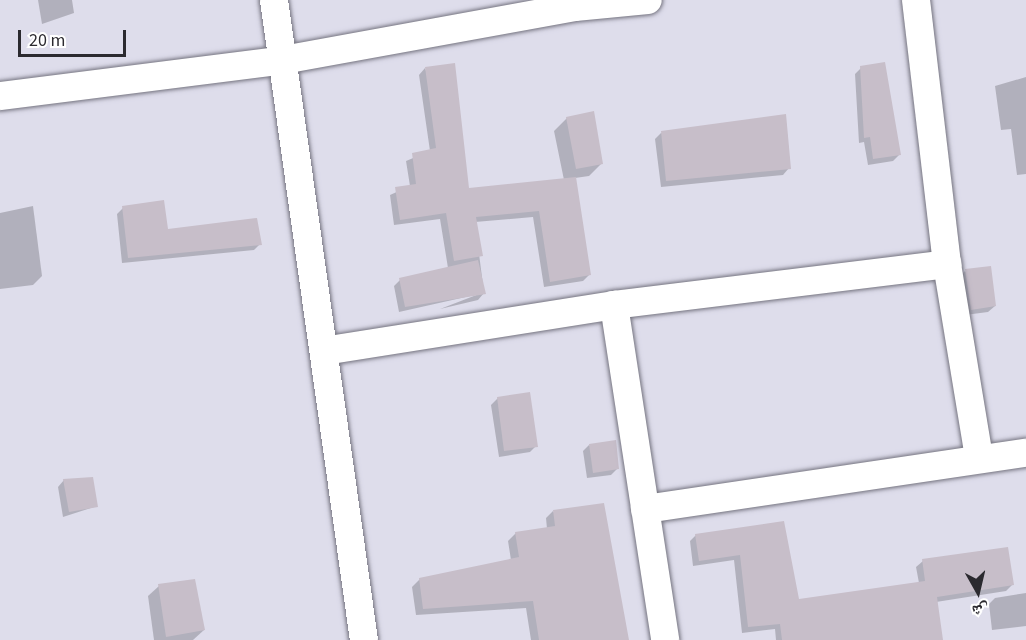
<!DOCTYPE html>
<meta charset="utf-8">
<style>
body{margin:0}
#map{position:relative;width:1026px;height:640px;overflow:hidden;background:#deddeb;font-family:"Source Sans 3","Noto Naskh Arabic",sans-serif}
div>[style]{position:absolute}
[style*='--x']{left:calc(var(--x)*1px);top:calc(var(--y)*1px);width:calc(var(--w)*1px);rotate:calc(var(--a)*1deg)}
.shadow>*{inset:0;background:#0003}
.building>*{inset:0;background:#c7bec9}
.roads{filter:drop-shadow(0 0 2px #757480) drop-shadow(0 0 2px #757480)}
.minor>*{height:28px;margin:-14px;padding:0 14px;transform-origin:14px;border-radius:14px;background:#fff}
span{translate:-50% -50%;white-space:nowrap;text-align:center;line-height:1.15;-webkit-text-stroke:4.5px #fff;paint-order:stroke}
.north{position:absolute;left:948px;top:562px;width:60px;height:60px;-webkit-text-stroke:4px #fff;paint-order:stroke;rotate:172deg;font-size:16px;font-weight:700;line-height:24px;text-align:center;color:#2b2a2f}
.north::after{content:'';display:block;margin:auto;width:21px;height:27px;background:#2b2a2f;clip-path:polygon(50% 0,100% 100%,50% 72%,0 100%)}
.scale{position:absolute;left:18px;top:30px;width:108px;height:27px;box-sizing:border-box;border:3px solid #2b2a2f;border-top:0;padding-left:8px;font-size:18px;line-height:21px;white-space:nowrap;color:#2b2a2f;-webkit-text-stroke:4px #fff;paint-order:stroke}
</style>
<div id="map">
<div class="shadow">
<i style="clip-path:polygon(38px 0,72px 0,74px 13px,42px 24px)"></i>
<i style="clip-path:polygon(425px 68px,468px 190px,564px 180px,554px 131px,567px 118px,602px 163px,589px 176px,575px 178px,590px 274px,583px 281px,544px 287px,533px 217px,475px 222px,484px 293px,478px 300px,440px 309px,479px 294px,399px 312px,394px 286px,400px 280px,448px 268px,440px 219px,394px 225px,390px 195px,410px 186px,406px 161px,430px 151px,419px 75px)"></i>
<i style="clip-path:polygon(861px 68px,899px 155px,893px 161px,868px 165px,864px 142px,859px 143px,855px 74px)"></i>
<i style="clip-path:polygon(1026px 77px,1026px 174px,1017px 175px,1011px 129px,1001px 130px,995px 86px)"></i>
<i style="clip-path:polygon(661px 133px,789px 168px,783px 175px,661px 187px,655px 139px)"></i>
<i style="clip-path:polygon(33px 206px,42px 276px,33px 285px,0 289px,0 213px)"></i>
<i style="clip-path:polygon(123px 208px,167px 231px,260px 244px,254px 250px,122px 263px,117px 214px)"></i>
<i style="clip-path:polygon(965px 271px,995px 306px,988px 312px,965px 315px,959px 277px)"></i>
<i style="clip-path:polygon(498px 398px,536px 446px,530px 452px,499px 457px,491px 405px)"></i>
<i style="clip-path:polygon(589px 445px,618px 468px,611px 475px,587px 478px,583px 451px)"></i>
<i style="clip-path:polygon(64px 480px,97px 506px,63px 517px,58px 487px)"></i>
<i style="clip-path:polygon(553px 511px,627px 640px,531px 640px,526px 608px,416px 615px,412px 587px,420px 579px,511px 560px,508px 541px,516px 533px,547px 529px,546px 518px)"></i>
<i style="clip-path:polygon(783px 523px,797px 601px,919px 583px,916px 567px,923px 561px,1012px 585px,1006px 591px,936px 602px,936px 640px,776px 640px,775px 629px,742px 633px,734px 560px,693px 566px,690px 541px,696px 535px)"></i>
<i style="clip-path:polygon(159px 586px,204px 630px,193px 640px,154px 640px,148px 596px)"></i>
<i style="clip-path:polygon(1026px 593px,1026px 626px,992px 630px,989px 604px,995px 598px)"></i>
</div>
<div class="building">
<i style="clip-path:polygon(885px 62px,901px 155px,873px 159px,870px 137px,864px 138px,860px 66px)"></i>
<i style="clip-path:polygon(455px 63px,469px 188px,576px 177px,591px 275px,550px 282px,539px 211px,476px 217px,483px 256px,454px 261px,446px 213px,400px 220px,395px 187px,416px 184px,412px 153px,436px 148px,425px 67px)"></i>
<i style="clip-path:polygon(594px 111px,603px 164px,576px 169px,566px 117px)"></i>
<i style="clip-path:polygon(786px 114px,791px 169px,666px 181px,661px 131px)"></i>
<i style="clip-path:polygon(164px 200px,168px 229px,257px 218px,262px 245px,128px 258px,122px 206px)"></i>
<i style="clip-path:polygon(478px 260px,486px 294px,405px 307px,399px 278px)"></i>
<i style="clip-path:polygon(991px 266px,996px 306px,971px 310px,965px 269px)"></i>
<i style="clip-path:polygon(530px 392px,538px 447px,504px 451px,497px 397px)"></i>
<i style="clip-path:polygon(616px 440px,619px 469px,593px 473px,589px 444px)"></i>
<i style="clip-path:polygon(93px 477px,98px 507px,69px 512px,63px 479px)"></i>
<i style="clip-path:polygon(604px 503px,629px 640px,539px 640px,533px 601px,423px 609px,419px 578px,519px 557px,515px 532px,555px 526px,553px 510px)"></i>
<i style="clip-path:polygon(784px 521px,799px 599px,925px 581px,922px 559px,1008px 547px,1014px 585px,937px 597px,943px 640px,782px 640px,780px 624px,748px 627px,740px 555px,699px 561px,695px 534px)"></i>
<i style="clip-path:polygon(195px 579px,205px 630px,166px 637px,158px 584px)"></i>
</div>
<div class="roads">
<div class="minor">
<i style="--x:274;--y:0;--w:646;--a:82"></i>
<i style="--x:916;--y:0;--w:266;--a:83.3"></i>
<i style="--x:947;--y:264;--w:196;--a:80.6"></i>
<i style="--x:0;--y:96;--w:285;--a:-7.2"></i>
<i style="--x:283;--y:60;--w:297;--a:-10.3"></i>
<i style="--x:575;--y:7;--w:73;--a:-5.5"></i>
<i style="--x:614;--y:305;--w:339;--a:81.3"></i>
<i style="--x:324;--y:351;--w:294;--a:-9"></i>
<i style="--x:614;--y:305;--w:336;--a:-7"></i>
<i style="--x:645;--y:509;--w:385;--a:-8.4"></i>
</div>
</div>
<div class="north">ش</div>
<div class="scale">20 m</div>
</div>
